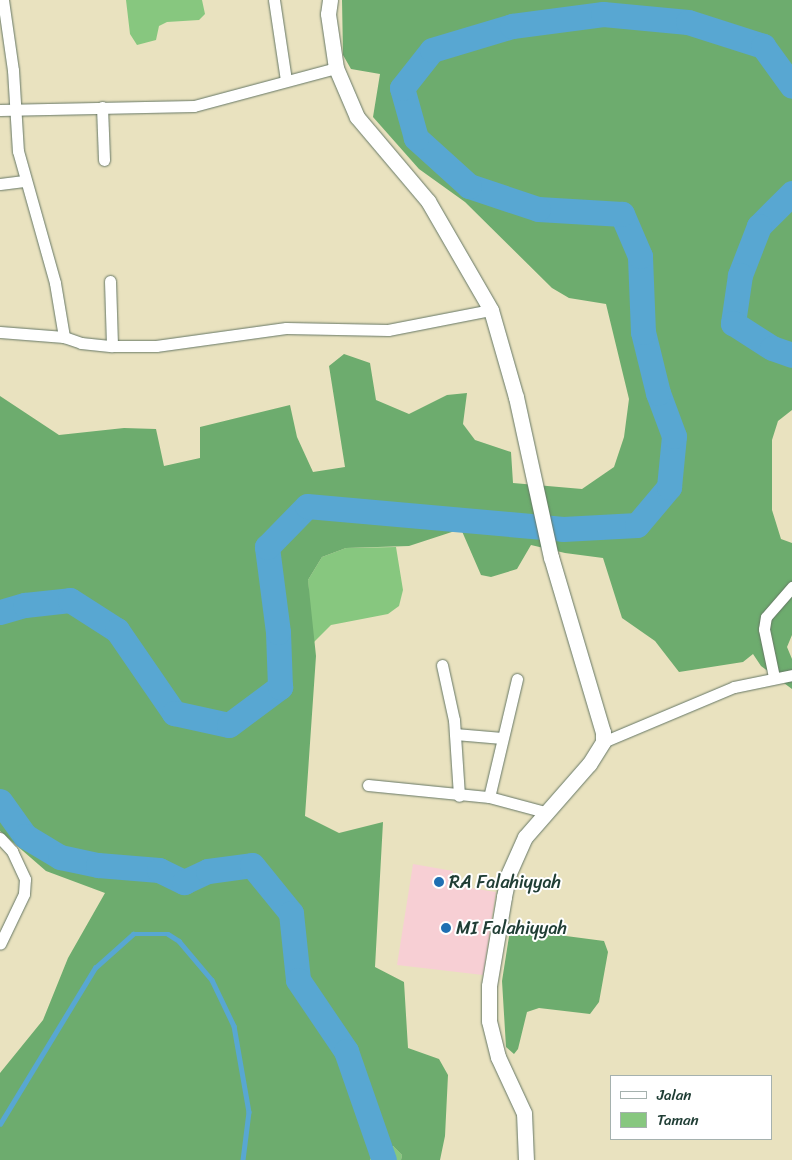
<!DOCTYPE html>
<style>
body{margin:0}
#map{position:relative;width:792px;height:1160px;overflow:hidden;background:#e9e2bf;font-family:Sriracha,sans-serif}
div>[style]{position:absolute}
[style*='--x']{left:calc(var(--x)*1px);top:calc(var(--y)*1px);width:calc(var(--w)*1px);rotate:calc(var(--a)*1deg)}
.built>*{inset:0;background:#f7cfd4}
.green>*{inset:0;background:#87c77f}
.forest>*{inset:0;background:#6dac6e}
.stream>*{height:4.5px;margin:-2.25px;padding:0 2.25px;transform-origin:2.25px;border-radius:2.25px;background:#58a7d2}
.river>*{height:25px;margin:-12.5px;padding:0 12.5px;transform-origin:12.5px;border-radius:12.5px;background:#58a7d2}
.roads{filter:drop-shadow(0 0 1px #667765) drop-shadow(0 0 1px #667765)}
.street>*{height:11px;margin:-5.5px;padding:0 5.5px;transform-origin:5.5px;border-radius:5.5px;background:#fff}
.secondary>*{height:15px;margin:-7.5px;padding:0 7.5px;transform-origin:7.5px;border-radius:7.5px;background:#fff}
.dots>*{width:14px;height:14px;translate:-50% -50%;box-sizing:border-box;border:2px solid #fff;border-radius:50%}
span{translate:-50% -50%;white-space:nowrap;text-align:center;line-height:1.15;-webkit-text-stroke:4px #fff;paint-order:stroke}
.poi-label{font-size:18px;color:#1f3d34}
.left{translate:0 -50%;text-align:left}
.legend{position:absolute;left:610px;top:1075px;width:162px;height:65px;box-sizing:border-box;background:#fff;border:1px solid #a5b1ae;margin:0;padding:6px 9px;list-style:none;font-size:15px;color:#1f3d34}
.legend li{display:flex;align-items:center;gap:10px;height:25px}
.legend b{width:25px;border:1px solid #a5b1ae}
</style>
<div id="map">
<div class="built">
<i style="clip-path:polygon(413px 864px,453px 871px,451px 885px,496px 892px,483px 975px,397px 965px)"></i>
</div>
<div class="green">
<i style="clip-path:polygon(126px 0,202px 0,205px 14px,199px 20px,167px 22px,159px 26px,156px 40px,137px 45px,130px 34px)"></i>
<i style="clip-path:polygon(396px 547px,403px 590px,399px 606px,388px 614px,331px 625px,312px 644px,308px 580px,322px 557px,346px 548px)"></i>
<i style="clip-path:polygon(393px 1146px,402px 1155px,401px 1160px,370px 1160px,377px 1148px)"></i>
</div>
<div class="forest">
<i style="clip-path:polygon(342px 0,792px 0,792px 410px,778px 421px,772px 440px,772px 510px,781px 539px,792px 543px,792px 635px,787px 647px,792px 659px,792px 689px,761px 666px,753px 654px,743px 662px,679px 672px,655px 641px,622px 618px,603px 558px,565px 553px,531px 545px,517px 569px,491px 577px,481px 575px,461px 529px,409px 546px,346px 548px,322px 557px,308px 580px,316px 656px,305px 816px,339px 833px,383px 822px,375px 967px,404px 982px,408px 1048px,439px 1059px,448px 1075px,445px 1136px,440px 1160px,401px 1160px,402px 1155px,393px 1146px,377px 1148px,370px 1160px,0 1160px,0 1073px,43px 1020px,68px 958px,105px 893px,46px 871px,0 831px,0 396px,59px 435px,124px 428px,156px 429px,164px 466px,200px 458px,200px 427px,290px 405px,297px 437px,313px 472px,345px 467px,329px 366px,344px 354px,370px 363px,376px 400px,409px 414px,447px 395px,467px 393px,463px 424px,475px 440px,511px 452px,513px 483px,582px 489px,614px 467px,624px 437px,629px 399px,606px 304px,569px 298px,552px 288px,465px 202px,419px 169px,373px 117px,380px 74px,351px 69px,343px 55px)"></i>
<i style="clip-path:polygon(544px 924px,566px 936px,604px 941px,608px 952px,599px 1002px,590px 1014px,539px 1008px,527px 1012px,518px 1049px,514px 1054px,506px 1047px,502px 981px,510px 930px)"></i>
</div>
<div class="stream">
<i style="--x:0;--y:1124;--w:183;--a:-58.7"></i>
<i style="--x:95;--y:968;--w:51;--a:-41.8"></i>
<i style="--x:133;--y:934;--w:35;--a:0"></i>
<i style="--x:168;--y:934;--w:13;--a:32"></i>
<i style="--x:179;--y:941;--w:51;--a:49.8"></i>
<i style="--x:212;--y:980;--w:51;--a:64.4"></i>
<i style="--x:234;--y:1026;--w:87;--a:80.1"></i>
<i style="--x:249;--y:1112;--w:48;--a:97.1"></i>
</div>
<div class="river">
<i style="--x:792;--y:193;--w:47;--a:135"></i>
<i style="--x:759;--y:226;--w:53;--a:111.2"></i>
<i style="--x:740;--y:275;--w:49;--a:98.3"></i>
<i style="--x:733;--y:323;--w:46;--a:32.7"></i>
<i style="--x:772;--y:348;--w:21;--a:19"></i>
<i style="--x:0;--y:612;--w:26;--a:-16"></i>
<i style="--x:25;--y:605;--w:45;--a:-6.3"></i>
<i style="--x:70;--y:600;--w:56;--a:32.6"></i>
<i style="--x:117;--y:630;--w:101;--a:55.5"></i>
<i style="--x:174;--y:713;--w:56;--a:12.3"></i>
<i style="--x:229;--y:725;--w:64;--a:-36.7"></i>
<i style="--x:280;--y:687;--w:55;--a:-92.1"></i>
<i style="--x:278;--y:632;--w:86;--a:-97.4"></i>
<i style="--x:267;--y:547;--w:57;--a:-45.7"></i>
<i style="--x:307;--y:506;--w:257;--a:5.1"></i>
<i style="--x:563;--y:529;--w:74;--a:-3.1"></i>
<i style="--x:637;--y:525;--w:50;--a:-49.9"></i>
<i style="--x:669;--y:487;--w:51;--a:-84.4"></i>
<i style="--x:674;--y:436;--w:46;--a:-110.4"></i>
<i style="--x:658;--y:393;--w:63;--a:-103.8"></i>
<i style="--x:643;--y:332;--w:76;--a:-92.3"></i>
<i style="--x:640;--y:256;--w:46;--a:-113.2"></i>
<i style="--x:622;--y:214;--w:84;--a:-176.6"></i>
<i style="--x:538;--y:209;--w:73;--a:-161.6"></i>
<i style="--x:469;--y:186;--w:72;--a:-137.8"></i>
<i style="--x:416;--y:138;--w:52;--a:-105.6"></i>
<i style="--x:402;--y:88;--w:48;--a:-51.7"></i>
<i style="--x:432;--y:50;--w:84;--a:-16.7"></i>
<i style="--x:512;--y:26;--w:92;--a:-7.5"></i>
<i style="--x:603;--y:14;--w:85;--a:5.4"></i>
<i style="--x:688;--y:22;--w:79;--a:17.7"></i>
<i style="--x:763;--y:46;--w:49;--a:54.1"></i>
<i style="--x:0;--y:801;--w:43;--a:54.5"></i>
<i style="--x:25;--y:836;--w:41;--a:31"></i>
<i style="--x:60;--y:857;--w:39;--a:12"></i>
<i style="--x:98;--y:865;--w:61;--a:4.7"></i>
<i style="--x:159;--y:870;--w:28;--a:26"></i>
<i style="--x:184;--y:882;--w:26;--a:-25"></i>
<i style="--x:208;--y:871;--w:44;--a:-7.8"></i>
<i style="--x:252;--y:865;--w:62;--a:50.9"></i>
<i style="--x:291;--y:913;--w:67;--a:84"></i>
<i style="--x:298;--y:980;--w:86;--a:55.9"></i>
<i style="--x:346;--y:1051;--w:115;--a:70.8"></i>
</div>
<div class="roads">
<div class="street">
<i style="--x:3;--y:0;--w:71;--a:81.9"></i>
<i style="--x:13;--y:70;--w:81;--a:86.5"></i>
<i style="--x:18;--y:151;--w:137;--a:74.3"></i>
<i style="--x:55;--y:283;--w:55;--a:80.5"></i>
<i style="--x:274;--y:0;--w:81;--a:81.5"></i>
<i style="--x:102;--y:107;--w:53;--a:87.8"></i>
<i style="--x:0;--y:110;--w:194;--a:-1.2"></i>
<i style="--x:194;--y:106;--w:147;--a:-15"></i>
<i style="--x:0;--y:184;--w:26;--a:-7"></i>
<i style="--x:110;--y:281;--w:65;--a:88.2"></i>
<i style="--x:0;--y:332;--w:64;--a:4.5"></i>
<i style="--x:64;--y:337;--w:18;--a:19"></i>
<i style="--x:81;--y:343;--w:31;--a:6"></i>
<i style="--x:112;--y:346;--w:44;--a:0"></i>
<i style="--x:156;--y:346;--w:131;--a:-7.9"></i>
<i style="--x:286;--y:328;--w:102;--a:1.1"></i>
<i style="--x:388;--y:330;--w:105;--a:-11"></i>
<i style="--x:442;--y:665;--w:56;--a:77.7"></i>
<i style="--x:454;--y:720;--w:76;--a:86.2"></i>
<i style="--x:774;--y:677;--w:49;--a:-101.8"></i>
<i style="--x:764;--y:629;--w:12;--a:-81"></i>
<i style="--x:766;--y:617;--w:40;--a:-49"></i>
<i style="--x:517;--y:679;--w:121;--a:103.3"></i>
<i style="--x:489;--y:797;--w:58;--a:15"></i>
<i style="--x:455;--y:734;--w:47;--a:4.9"></i>
<i style="--x:603;--y:742;--w:142;--a:-22.8"></i>
<i style="--x:734;--y:687;--w:59;--a:-11.7"></i>
<i style="--x:368;--y:785;--w:122;--a:5.7"></i>
<i style="--x:0;--y:838;--w:18;--a:47"></i>
<i style="--x:12;--y:851;--w:31;--a:65"></i>
<i style="--x:25;--y:879;--w:15;--a:94"></i>
<i style="--x:24;--y:894;--w:55;--a:115.6"></i>
</div>
<div class="secondary">
<i style="--x:330;--y:0;--w:14;--a:98"></i>
<i style="--x:328;--y:14;--w:55;--a:81.6"></i>
<i style="--x:336;--y:68;--w:53;--a:66.8"></i>
<i style="--x:357;--y:117;--w:110;--a:49.8"></i>
<i style="--x:428;--y:201;--w:126;--a:60"></i>
<i style="--x:491;--y:310;--w:91;--a:74"></i>
<i style="--x:516;--y:397;--w:164;--a:77.7"></i>
<i style="--x:551;--y:557;--w:183;--a:73.5"></i>
<i style="--x:603;--y:732;--w:10;--a:90"></i>
<i style="--x:603;--y:742;--w:26;--a:122"></i>
<i style="--x:589;--y:764;--w:97;--a:131.2"></i>
<i style="--x:525;--y:837;--w:39;--a:114"></i>
<i style="--x:509;--y:873;--w:25;--a:102"></i>
<i style="--x:504;--y:897;--w:90;--a:99.6"></i>
<i style="--x:489;--y:986;--w:35;--a:90"></i>
<i style="--x:489;--y:1021;--w:37;--a:76"></i>
<i style="--x:498;--y:1057;--w:62;--a:65.1"></i>
<i style="--x:524;--y:1113;--w:47;--a:87.6"></i>
</div>
</div>
<div class="dots">
<i style="left:439px;top:882px;background:#1f6fb2"></i>
<i style="left:446px;top:928px;background:#1f6fb2"></i>
</div>
<div class="poi-label">
<span class="left" style="left:449px;top:882px">RA Falahiyyah</span>
<span class="left" style="left:456px;top:928px">MI Falahiyyah</span>
</div>
<ul class="legend">
<li><b style="height:6px;background:#fff"></b>Jalan</li>
<li><b style="height:14px;background:#87c77f"></b>Taman</li>
</ul>
</div>
